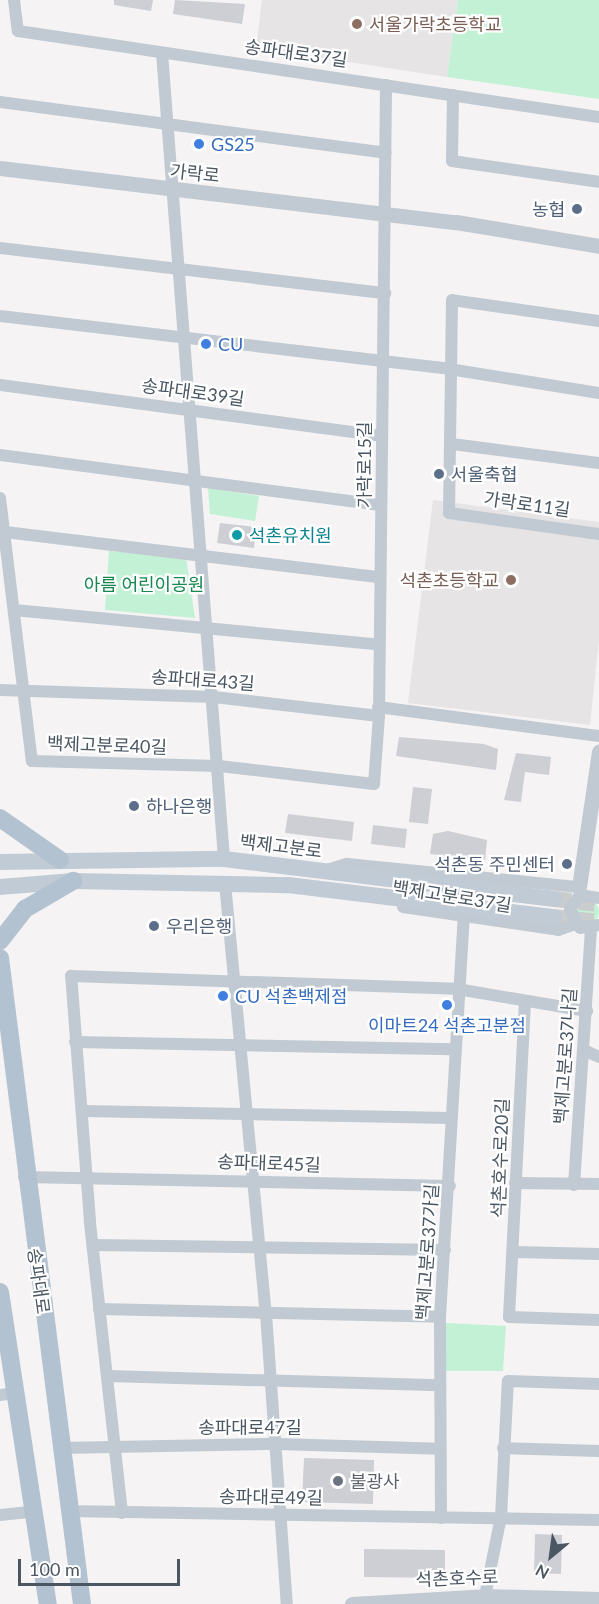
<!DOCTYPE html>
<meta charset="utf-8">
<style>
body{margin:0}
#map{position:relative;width:599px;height:1604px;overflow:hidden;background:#f5f3f3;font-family:Lato,"Noto Sans KR",sans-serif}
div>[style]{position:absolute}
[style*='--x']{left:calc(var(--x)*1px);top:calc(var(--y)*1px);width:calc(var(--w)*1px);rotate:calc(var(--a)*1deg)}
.education>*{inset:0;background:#e6e4e5}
.green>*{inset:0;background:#c3f1d5}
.round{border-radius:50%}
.building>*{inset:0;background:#cdcfd5}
.secondary-tunnel>*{height:16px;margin-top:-8px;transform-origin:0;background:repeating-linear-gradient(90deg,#caccce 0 16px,transparent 0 24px)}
.minor>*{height:12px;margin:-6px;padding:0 6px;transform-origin:6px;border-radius:6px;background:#c1cad2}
.tertiary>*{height:15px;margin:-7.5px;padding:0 7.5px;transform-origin:7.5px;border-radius:7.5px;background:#c1cad2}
.secondary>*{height:16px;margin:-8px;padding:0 8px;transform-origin:8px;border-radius:8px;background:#c1cbd6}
.primary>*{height:18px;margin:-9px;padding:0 9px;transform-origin:9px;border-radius:9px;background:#b3c2d1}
.dots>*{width:16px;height:16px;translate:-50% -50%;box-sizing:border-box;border:3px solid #fff;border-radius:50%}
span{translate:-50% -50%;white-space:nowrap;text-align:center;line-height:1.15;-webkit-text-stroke:4.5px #fff;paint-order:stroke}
.education-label{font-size:18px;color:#785e54}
.left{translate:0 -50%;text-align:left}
.right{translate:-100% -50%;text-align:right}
.street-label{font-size:18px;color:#4a5661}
.shop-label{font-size:18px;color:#366cbe}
.service-label{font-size:18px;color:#4e5e75}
.culture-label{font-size:18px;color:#0d838f}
.park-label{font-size:18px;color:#17864f}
.worship-label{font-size:18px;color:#5b616d}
.north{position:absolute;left:521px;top:1526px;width:60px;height:60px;-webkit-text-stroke:4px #fff;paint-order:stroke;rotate:209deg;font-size:16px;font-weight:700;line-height:24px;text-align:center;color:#4a5661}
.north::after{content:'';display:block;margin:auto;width:21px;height:27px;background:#4a5661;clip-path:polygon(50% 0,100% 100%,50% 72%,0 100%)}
.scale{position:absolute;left:18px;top:1559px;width:162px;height:27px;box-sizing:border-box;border:3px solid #4a5661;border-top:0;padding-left:8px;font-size:18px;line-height:21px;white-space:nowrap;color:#4a5661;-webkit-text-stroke:4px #fff;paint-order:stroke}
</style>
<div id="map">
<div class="education">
<i style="clip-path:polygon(262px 0,458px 0,447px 77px,256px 48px)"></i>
<i style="clip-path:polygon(433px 500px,599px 522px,599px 639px,590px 725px,408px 703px)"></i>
</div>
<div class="green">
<i style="clip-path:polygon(458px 0,599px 0,599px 99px,447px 77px)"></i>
<i style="clip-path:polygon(208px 488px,259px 496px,255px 521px,210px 514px)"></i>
<i style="clip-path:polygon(109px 551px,186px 557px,195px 618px,105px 610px)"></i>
<i class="round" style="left:577px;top:901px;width:22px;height:22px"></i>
<i style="clip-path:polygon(445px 1323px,506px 1326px,503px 1371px,442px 1371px)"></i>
</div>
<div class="building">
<i style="clip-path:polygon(114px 0,153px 0,151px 11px,114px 5px)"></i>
<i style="clip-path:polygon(175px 0,245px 4px,242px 24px,173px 14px)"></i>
<i style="clip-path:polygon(220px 523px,256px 527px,254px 548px,217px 543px)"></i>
<i style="clip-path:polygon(399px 737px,484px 744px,498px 749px,496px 770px,396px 756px)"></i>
<i style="clip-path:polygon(516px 753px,551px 757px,549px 775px,525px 772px,521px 802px,504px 800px)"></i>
<i style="clip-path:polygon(413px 787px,432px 789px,428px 824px,409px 822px)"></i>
<i style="clip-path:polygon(288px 814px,354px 822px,352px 841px,285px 833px)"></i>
<i style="clip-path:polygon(373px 825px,407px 829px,405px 848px,371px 844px)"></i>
<i style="clip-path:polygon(448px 831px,487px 840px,485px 860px,430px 854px,433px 834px)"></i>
<i style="clip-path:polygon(304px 1458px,374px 1460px,373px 1504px,302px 1502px)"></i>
<i style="clip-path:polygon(535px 1534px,562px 1535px,561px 1574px,534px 1573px)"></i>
<i style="clip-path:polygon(364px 1549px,445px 1550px,445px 1578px,364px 1577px)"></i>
</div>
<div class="secondary-tunnel">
<i style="--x:555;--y:899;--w:44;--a:6.5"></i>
<i style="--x:554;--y:917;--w:45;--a:6.3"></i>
</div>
<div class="minor">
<i style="--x:14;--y:0;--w:31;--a:83"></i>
<i style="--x:18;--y:31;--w:587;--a:8.42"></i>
<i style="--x:162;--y:53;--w:808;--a:85.6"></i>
<i style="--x:453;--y:95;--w:66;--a:90.9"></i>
<i style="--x:452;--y:161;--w:148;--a:8.1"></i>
<i style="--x:0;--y:102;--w:389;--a:7.5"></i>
<i style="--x:0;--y:248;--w:388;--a:6.7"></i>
<i style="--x:0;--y:316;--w:452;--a:6.7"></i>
<i style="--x:449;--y:369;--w:152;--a:9.1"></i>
<i style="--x:599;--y:321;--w:148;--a:-171.9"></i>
<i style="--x:452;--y:300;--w:213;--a:90.8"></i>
<i style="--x:449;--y:513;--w:151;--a:8"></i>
<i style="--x:0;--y:385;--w:385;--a:7.6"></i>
<i style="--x:452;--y:444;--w:148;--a:7.4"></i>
<i style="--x:0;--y:455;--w:381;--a:7.5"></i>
<i style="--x:0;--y:498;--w:265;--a:83.1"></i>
<i style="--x:32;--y:761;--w:187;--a:1.5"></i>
<i style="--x:219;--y:766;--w:156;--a:6.6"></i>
<i style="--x:374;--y:784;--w:68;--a:-85.8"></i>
<i style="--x:379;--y:716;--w:631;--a:-89.36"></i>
<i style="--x:5;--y:532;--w:375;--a:6.9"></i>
<i style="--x:14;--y:610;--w:365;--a:5.4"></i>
<i style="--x:0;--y:690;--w:214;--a:1.9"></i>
<i style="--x:214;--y:697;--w:166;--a:6.6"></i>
<i style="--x:378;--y:707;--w:223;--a:7.5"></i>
<i style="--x:327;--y:870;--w:21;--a:-17"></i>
<i style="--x:347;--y:864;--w:233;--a:5.7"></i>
<i style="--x:579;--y:887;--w:8;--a:83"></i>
<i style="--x:225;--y:883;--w:433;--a:84.6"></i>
<i style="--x:266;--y:1314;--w:291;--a:85.9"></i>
<i style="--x:599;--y:898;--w:19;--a:-171"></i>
<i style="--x:580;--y:895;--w:17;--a:126"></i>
<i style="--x:570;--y:909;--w:21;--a:62"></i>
<i style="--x:580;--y:928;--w:19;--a:-9"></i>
<i style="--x:403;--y:907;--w:157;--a:8.4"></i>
<i style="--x:558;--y:930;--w:18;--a:-19"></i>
<i style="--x:525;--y:1001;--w:316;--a:92.9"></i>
<i style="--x:509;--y:1317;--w:90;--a:1.9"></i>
<i style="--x:75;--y:1042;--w:378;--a:1.1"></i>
<i style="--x:586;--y:1051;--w:14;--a:25"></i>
<i style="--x:83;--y:1111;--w:368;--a:1.1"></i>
<i style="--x:24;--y:1177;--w:426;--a:1.2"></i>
<i style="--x:515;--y:1183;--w:84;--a:0.7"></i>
<i style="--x:574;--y:1185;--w:257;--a:-86.2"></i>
<i style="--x:93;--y:1245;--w:352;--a:0.8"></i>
<i style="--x:514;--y:1252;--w:85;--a:1.3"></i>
<i style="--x:99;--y:1309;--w:341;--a:1.3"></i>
<i style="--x:107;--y:1376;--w:332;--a:1.6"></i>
<i style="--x:0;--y:1395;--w:13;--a:-9"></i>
<i style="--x:60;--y:1448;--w:216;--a:-1.1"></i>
<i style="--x:276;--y:1444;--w:164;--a:1.7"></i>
<i style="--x:503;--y:1448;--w:96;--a:1.8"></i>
<i style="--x:68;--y:1511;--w:531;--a:0.97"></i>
<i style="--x:122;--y:1513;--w:294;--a:-96.3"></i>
<i style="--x:90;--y:1221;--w:246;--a:-94.4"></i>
<i style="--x:71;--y:976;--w:386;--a:1.9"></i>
<i style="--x:457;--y:989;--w:132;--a:9.6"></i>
<i style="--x:0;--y:1515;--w:36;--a:-6"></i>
<i style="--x:441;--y:1518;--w:201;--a:-90.3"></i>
<i style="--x:440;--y:1317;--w:402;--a:-86.6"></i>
<i style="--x:485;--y:1596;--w:81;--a:-78.6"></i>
<i style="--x:501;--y:1517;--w:136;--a:-87.1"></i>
<i style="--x:508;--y:1381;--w:91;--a:1.9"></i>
</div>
<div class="tertiary">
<i style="--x:0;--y:168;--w:459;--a:6.8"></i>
<i style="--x:456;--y:222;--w:145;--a:9.5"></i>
<i style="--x:579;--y:887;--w:137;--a:-81.6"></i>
<i style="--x:352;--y:1604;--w:133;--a:-3.4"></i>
<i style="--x:485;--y:1596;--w:114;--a:1.5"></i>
</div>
<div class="secondary">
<i style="--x:0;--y:862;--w:224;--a:-0.8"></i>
<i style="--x:224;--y:859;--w:333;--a:6.9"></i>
<i style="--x:0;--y:887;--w:73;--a:-4.7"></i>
<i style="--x:73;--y:881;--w:215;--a:1.1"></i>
<i style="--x:288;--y:885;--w:268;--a:6.9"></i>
</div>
<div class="primary">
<i style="--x:0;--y:818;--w:73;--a:35"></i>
<i style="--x:0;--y:941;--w:41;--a:-52"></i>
<i style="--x:25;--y:909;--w:56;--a:-30.3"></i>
<i style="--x:0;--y:958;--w:651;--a:82.77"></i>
<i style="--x:0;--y:1292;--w:316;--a:81.3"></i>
</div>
<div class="dots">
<i style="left:357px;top:24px;background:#8d6e63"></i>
<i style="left:199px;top:144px;background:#3f7fe0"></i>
<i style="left:577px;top:209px;background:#5c6f8a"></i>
<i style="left:206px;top:344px;background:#3f7fe0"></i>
<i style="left:439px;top:474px;background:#5c6f8a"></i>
<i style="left:237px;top:535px;background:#0f9aa8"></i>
<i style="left:511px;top:580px;background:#8d6e63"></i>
<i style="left:134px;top:806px;background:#5c6f8a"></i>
<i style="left:567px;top:864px;background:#5c6f8a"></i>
<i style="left:154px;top:926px;background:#5c6f8a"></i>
<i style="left:223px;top:996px;background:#3f7fe0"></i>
<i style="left:447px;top:1005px;background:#3f7fe0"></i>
<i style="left:338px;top:1481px;background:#6b7280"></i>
</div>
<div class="education-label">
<span class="left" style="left:369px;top:24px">서울가락초등학교</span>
<span class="right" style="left:499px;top:580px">석촌초등학교</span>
</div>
<div class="street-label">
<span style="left:296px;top:53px;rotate:8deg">송파대로37길</span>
<span style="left:195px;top:173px;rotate:6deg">가락로</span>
<span style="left:193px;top:392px;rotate:8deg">송파대로39길</span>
<span style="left:364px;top:465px;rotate:-90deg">가락로15길</span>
<span style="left:527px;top:504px;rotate:8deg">가락로11길</span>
<span style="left:203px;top:680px;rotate:4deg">송파대로43길</span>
<span style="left:107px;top:745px;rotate:2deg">백제고분로40길</span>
<span style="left:281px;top:846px;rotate:7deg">백제고분로</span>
<span style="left:452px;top:896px;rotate:9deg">백제고분로37길</span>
<span style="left:565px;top:1056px;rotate:-86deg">백제고분로37나길</span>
<span style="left:500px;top:1158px;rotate:-88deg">석촌호수로20길</span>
<span style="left:269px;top:1163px;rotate:2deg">송파대로45길</span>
<span style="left:427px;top:1252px;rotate:-86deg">백제고분로37가길</span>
<span style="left:39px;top:1281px;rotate:82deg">송파대로</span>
<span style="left:250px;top:1427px">송파대로47길</span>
<span style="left:271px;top:1497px;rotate:1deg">송파대로49길</span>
<span style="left:457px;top:1578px;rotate:-2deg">석촌호수로</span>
</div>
<div class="shop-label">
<span class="left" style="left:211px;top:144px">GS25</span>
<span class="left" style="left:218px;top:344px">CU</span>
<span class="left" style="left:235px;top:996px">CU 석촌백제점</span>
<span style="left:447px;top:1025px">이마트24 석촌고분점</span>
</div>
<div class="service-label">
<span class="right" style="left:565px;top:209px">농협</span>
<span class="left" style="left:451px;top:474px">서울축협</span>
<span class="left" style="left:146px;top:806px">하나은행</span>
<span class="right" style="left:555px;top:864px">석촌동 주민센터</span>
<span class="left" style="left:166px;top:926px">우리은행</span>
</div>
<div class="culture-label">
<span class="left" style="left:249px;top:535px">석촌유치원</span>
</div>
<div class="park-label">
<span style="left:144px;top:584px">아름 어린이공원</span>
</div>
<div class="worship-label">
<span class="left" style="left:350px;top:1481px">불광사</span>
</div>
<div class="north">N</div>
<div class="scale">100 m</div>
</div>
